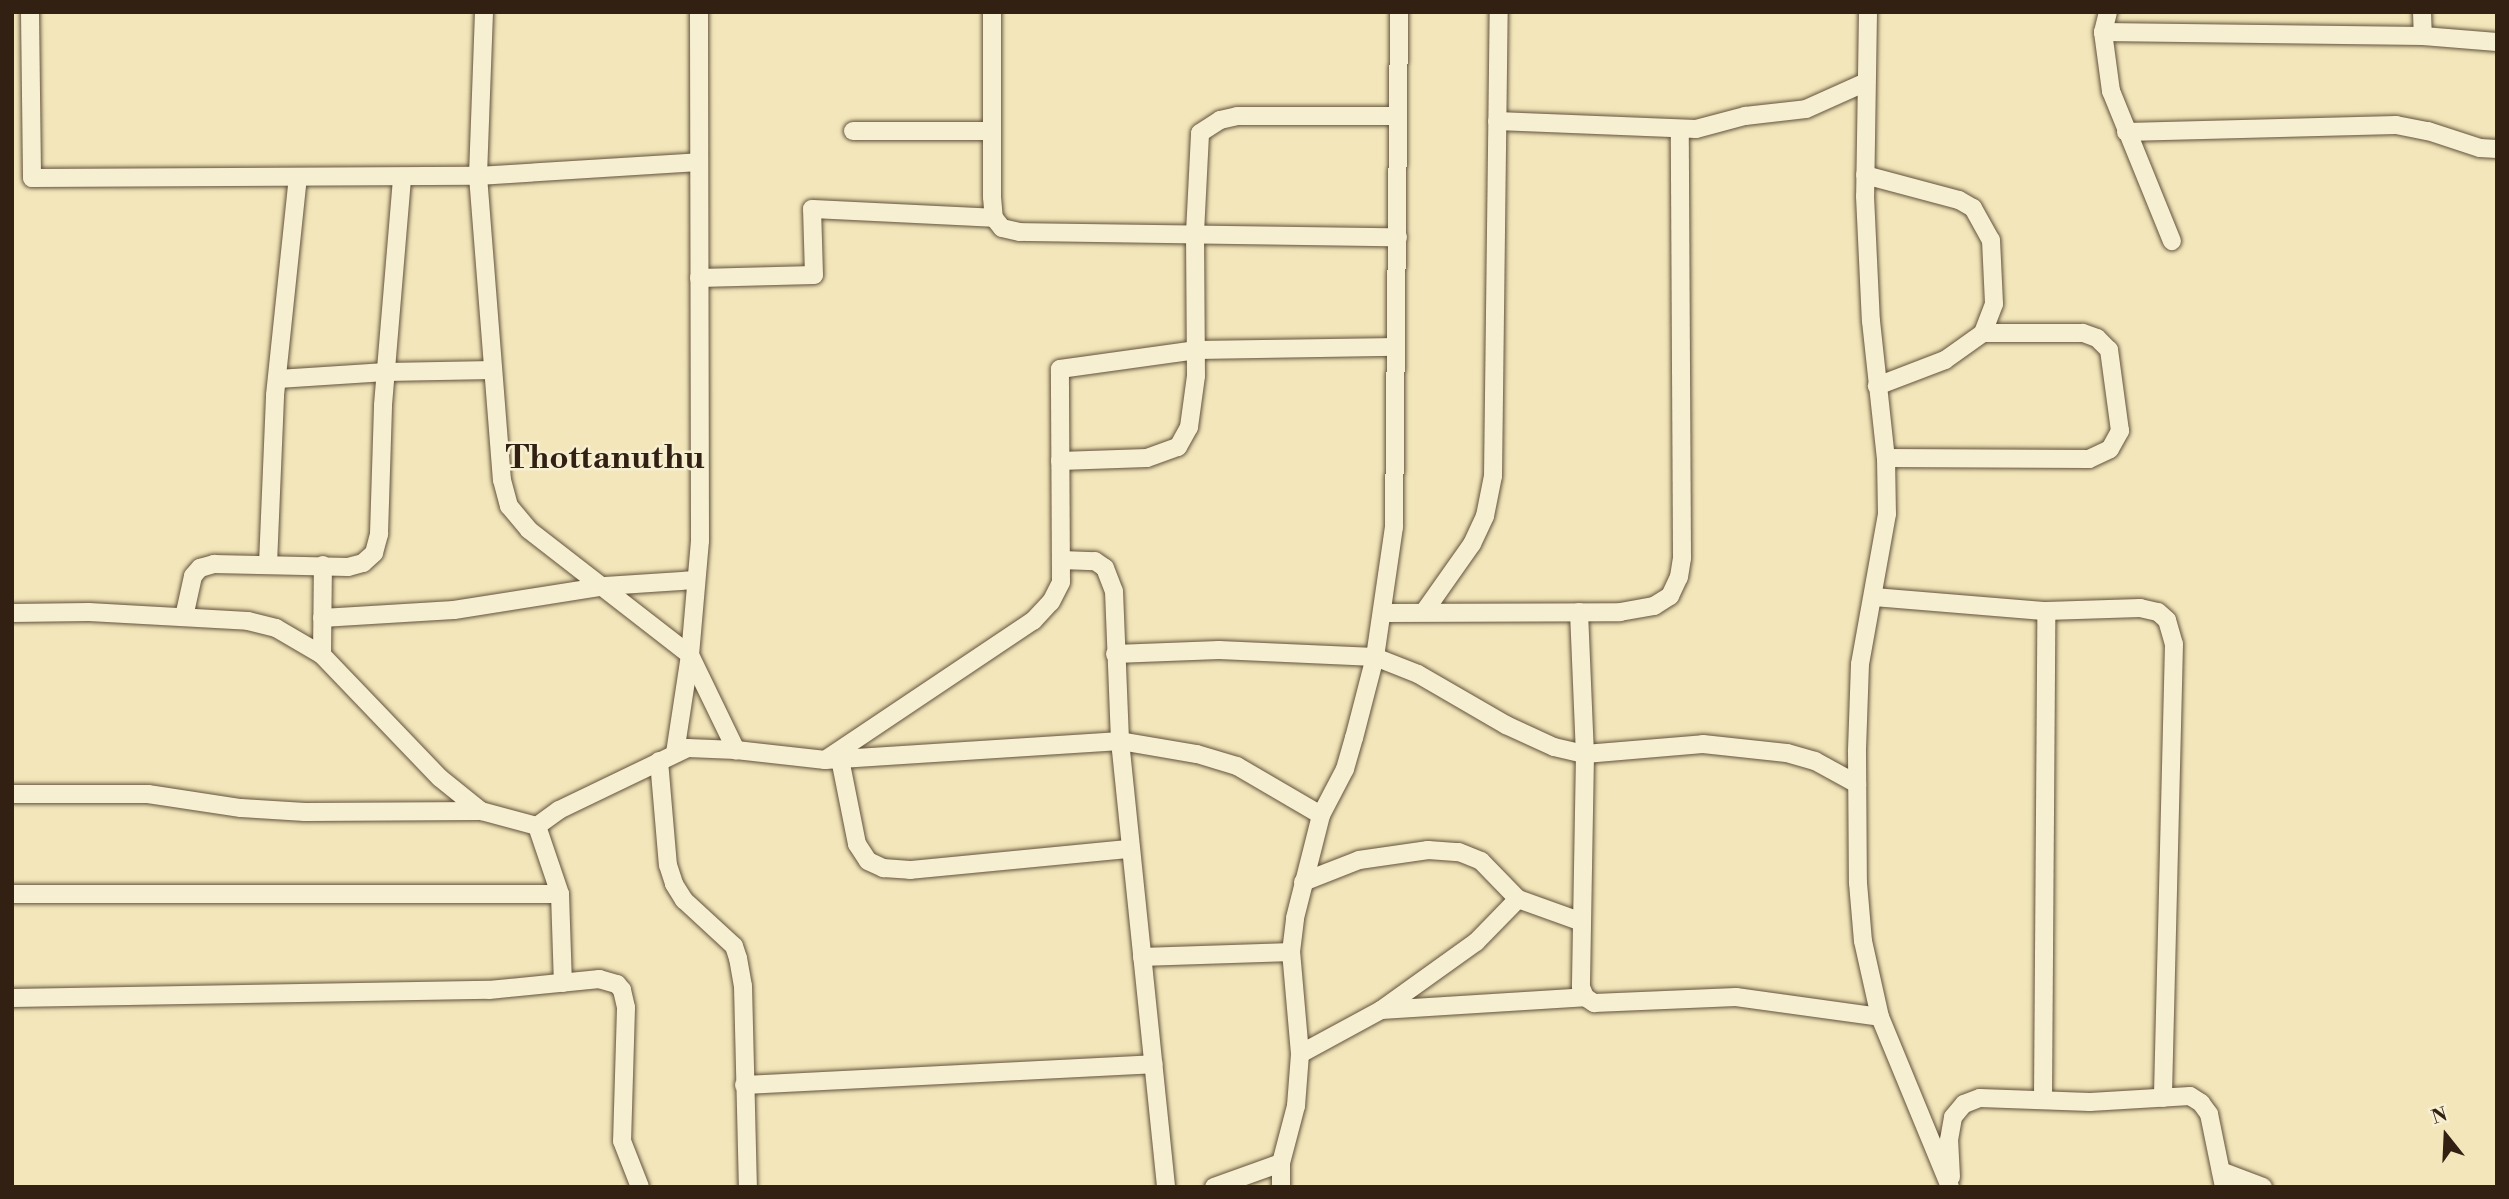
<!DOCTYPE html>
<style>
body{margin:0}
#map{position:relative;width:2509px;height:1199px;overflow:hidden;background:#f2e6ba;font-family:"Libre Bodoni",serif}
div>[style]{position:absolute}
[style*='--x']{left:calc(var(--x)*1px);top:calc(var(--y)*1px);width:calc(var(--w)*1px);rotate:calc(var(--a)*1deg)}
.roads{filter:drop-shadow(0 0 2px #62523c) drop-shadow(0 0 2px #62523c)}
.minor>*{height:18px;margin:-9px;padding:0 9px;transform-origin:9px;border-radius:9px;background:#f7efd2}
span{translate:-50% -50%;white-space:nowrap;text-align:center;line-height:1.15;-webkit-text-stroke:5px #f7efd2;paint-order:stroke}
.district-label{font-size:33px;color:#322112;font-weight:700}
.frame{position:absolute;inset:0;border:14px solid #322112;pointer-events:none}
.north{position:absolute;left:2411px;top:1101px;width:70px;height:70px;-webkit-text-stroke:5px #f7efd2;paint-order:stroke;rotate:342deg;font-size:19px;font-weight:700;line-height:28px;text-align:center;color:#322112}
.north::after{content:'';display:block;margin:auto;width:24px;height:32px;background:#322112;clip-path:polygon(50% 0,100% 100%,50% 72%,0 100%)}
</style>
<div id="map">
<div class="roads">
<div class="minor">
<i style="--x:30;--y:12;--w:166;--a:89.3"></i>
<i style="--x:32;--y:178;--w:446;--a:-0.3"></i>
<i style="--x:478;--y:176;--w:221;--a:-3.6"></i>
<i style="--x:484;--y:12;--w:164;--a:92.1"></i>
<i style="--x:478;--y:176;--w:305;--a:85.5"></i>
<i style="--x:502;--y:480;--w:27;--a:75"></i>
<i style="--x:509;--y:506;--w:31;--a:50"></i>
<i style="--x:529;--y:530;--w:204;--a:37.8"></i>
<i style="--x:690;--y:655;--w:106;--a:64.2"></i>
<i style="--x:992;--y:12;--w:185;--a:90"></i>
<i style="--x:992;--y:197;--w:21;--a:85"></i>
<i style="--x:994;--y:218;--w:13;--a:51"></i>
<i style="--x:1002;--y:228;--w:18;--a:13"></i>
<i style="--x:1020;--y:232;--w:378;--a:0.8"></i>
<i style="--x:1868;--y:12;--w:184;--a:90.9"></i>
<i style="--x:1865;--y:196;--w:125;--a:87.3"></i>
<i style="--x:1871;--y:321;--w:138;--a:83.8"></i>
<i style="--x:1886;--y:458;--w:56;--a:89"></i>
<i style="--x:1887;--y:514;--w:152;--a:100.2"></i>
<i style="--x:1860;--y:664;--w:88;--a:92"></i>
<i style="--x:1857;--y:752;--w:131;--a:89.6"></i>
<i style="--x:1858;--y:883;--w:58;--a:85.1"></i>
<i style="--x:1863;--y:941;--w:78;--a:77.4"></i>
<i style="--x:1880;--y:1017;--w:184;--a:67.6"></i>
<i style="--x:2108;--y:12;--w:21;--a:104"></i>
<i style="--x:2103;--y:32;--w:60;--a:82.3"></i>
<i style="--x:2111;--y:91;--w:162;--a:67.9"></i>
<i style="--x:2422;--y:12;--w:24;--a:88"></i>
<i style="--x:2103;--y:32;--w:320;--a:0.7"></i>
<i style="--x:2423;--y:36;--w:74;--a:4.6"></i>
<i style="--x:1497;--y:121;--w:199;--a:2.3"></i>
<i style="--x:1696;--y:129;--w:51;--a:-14.9"></i>
<i style="--x:1745;--y:116;--w:61;--a:-6.5"></i>
<i style="--x:1806;--y:109;--w:66;--a:-24.2"></i>
<i style="--x:853;--y:131;--w:139;--a:0"></i>
<i style="--x:2126;--y:132;--w:270;--a:-1.5"></i>
<i style="--x:2396;--y:125;--w:33;--a:11"></i>
<i style="--x:2428;--y:131;--w:55;--a:18.1"></i>
<i style="--x:2480;--y:148;--w:17;--a:3"></i>
<i style="--x:1865;--y:175;--w:97;--a:14.9"></i>
<i style="--x:1959;--y:200;--w:16;--a:30"></i>
<i style="--x:1973;--y:208;--w:37;--a:61"></i>
<i style="--x:1991;--y:240;--w:64;--a:87.3"></i>
<i style="--x:1994;--y:304;--w:31;--a:111"></i>
<i style="--x:1983;--y:333;--w:47;--a:144.6"></i>
<i style="--x:1945;--y:360;--w:73;--a:159.1"></i>
<i style="--x:699;--y:278;--w:115;--a:-1.5"></i>
<i style="--x:814;--y:275;--w:66;--a:-91.7"></i>
<i style="--x:812;--y:209;--w:182;--a:2.8"></i>
<i style="--x:278;--y:379;--w:108;--a:-3.7"></i>
<i style="--x:386;--y:372;--w:107;--a:-1.1"></i>
<i style="--x:1886;--y:458;--w:203;--a:0.3"></i>
<i style="--x:2089;--y:459;--w:23;--a:-25"></i>
<i style="--x:2110;--y:449;--w:21;--a:-61"></i>
<i style="--x:2120;--y:431;--w:82;--a:-97.7"></i>
<i style="--x:2109;--y:350;--w:17;--a:-135"></i>
<i style="--x:2097;--y:338;--w:15;--a:-160"></i>
<i style="--x:2083;--y:333;--w:100;--a:180"></i>
<i style="--x:1060;--y:461;--w:87;--a:-2"></i>
<i style="--x:1147;--y:458;--w:33;--a:-20"></i>
<i style="--x:1178;--y:447;--w:23;--a:-61"></i>
<i style="--x:1189;--y:427;--w:51;--a:-82.2"></i>
<i style="--x:1196;--y:376;--w:143;--a:-90.4"></i>
<i style="--x:1195;--y:233;--w:100;--a:-87.1"></i>
<i style="--x:1200;--y:133;--w:24;--a:-33"></i>
<i style="--x:1220;--y:120;--w:17;--a:-13"></i>
<i style="--x:1237;--y:116;--w:161;--a:0"></i>
<i style="--x:1061;--y:560;--w:34;--a:2"></i>
<i style="--x:1095;--y:561;--w:12;--a:35"></i>
<i style="--x:1105;--y:568;--w:25;--a:69"></i>
<i style="--x:1114;--y:591;--w:150;--a:87.7"></i>
<i style="--x:1120;--y:741;--w:448;--a:84.1"></i>
<i style="--x:268;--y:564;--w:169;--a:-87.6"></i>
<i style="--x:275;--y:395;--w:219;--a:-84"></i>
<i style="--x:1874;--y:597;--w:173;--a:4.7"></i>
<i style="--x:2046;--y:611;--w:94;--a:-1.8"></i>
<i style="--x:2140;--y:608;--w:18;--a:13"></i>
<i style="--x:2158;--y:612;--w:12;--a:42"></i>
<i style="--x:2167;--y:620;--w:25;--a:74"></i>
<i style="--x:2174;--y:644;--w:454;--a:91.4"></i>
<i style="--x:1424;--y:612;--w:83;--a:-54.8"></i>
<i style="--x:1472;--y:544;--w:31;--a:-65"></i>
<i style="--x:1485;--y:516;--w:41;--a:-78.7"></i>
<i style="--x:1493;--y:476;--w:464;--a:-89.3"></i>
<i style="--x:1579;--y:612;--w:142;--a:87.6"></i>
<i style="--x:1585;--y:754;--w:233;--a:91"></i>
<i style="--x:1581;--y:987;--w:11;--a:68"></i>
<i style="--x:1585;--y:997;--w:11;--a:34"></i>
<i style="--x:1594;--y:1003;--w:142;--a:-2.4"></i>
<i style="--x:1736;--y:997;--w:145;--a:7.9"></i>
<i style="--x:12;--y:613;--w:77;--a:-0.7"></i>
<i style="--x:89;--y:612;--w:159;--a:3.2"></i>
<i style="--x:248;--y:621;--w:29;--a:14"></i>
<i style="--x:276;--y:628;--w:53;--a:30.4"></i>
<i style="--x:322;--y:655;--w:170;--a:46.2"></i>
<i style="--x:440;--y:778;--w:53;--a:38.8"></i>
<i style="--x:481;--y:811;--w:58;--a:15"></i>
<i style="--x:1382;--y:613;--w:238;--a:-0.2"></i>
<i style="--x:1620;--y:612;--w:35;--a:-10"></i>
<i style="--x:1654;--y:606;--w:19;--a:-32"></i>
<i style="--x:1670;--y:596;--w:21;--a:-65"></i>
<i style="--x:1679;--y:577;--w:19;--a:-81"></i>
<i style="--x:1682;--y:558;--w:428;--a:-90.3"></i>
<i style="--x:184;--y:617;--w:42;--a:-77.6"></i>
<i style="--x:193;--y:576;--w:11;--a:-49"></i>
<i style="--x:200;--y:568;--w:15;--a:-16"></i>
<i style="--x:214;--y:564;--w:134;--a:1.3"></i>
<i style="--x:348;--y:567;--w:16;--a:-15"></i>
<i style="--x:363;--y:563;--w:15;--a:-42"></i>
<i style="--x:374;--y:553;--w:20;--a:-75"></i>
<i style="--x:379;--y:534;--w:129;--a:-88.2"></i>
<i style="--x:383;--y:405;--w:229;--a:-85.2"></i>
<i style="--x:322;--y:618;--w:132;--a:-3.5"></i>
<i style="--x:454;--y:610;--w:153;--a:-9"></i>
<i style="--x:605;--y:586;--w:91;--a:-3.8"></i>
<i style="--x:1115;--y:654;--w:104;--a:-2.2"></i>
<i style="--x:1219;--y:650;--w:156;--a:2.6"></i>
<i style="--x:1375;--y:657;--w:46;--a:21.6"></i>
<i style="--x:1418;--y:674;--w:102;--a:30.1"></i>
<i style="--x:1506;--y:725;--w:53;--a:24.6"></i>
<i style="--x:1554;--y:747;--w:32;--a:13"></i>
<i style="--x:1585;--y:754;--w:118;--a:-4.8"></i>
<i style="--x:1703;--y:744;--w:84;--a:6.1"></i>
<i style="--x:1787;--y:753;--w:29;--a:16"></i>
<i style="--x:1815;--y:761;--w:48;--a:28.7"></i>
<i style="--x:322;--y:655;--w:90;--a:-89.4"></i>
<i style="--x:675;--y:753;--w:99;--a:-81.3"></i>
<i style="--x:690;--y:655;--w:114;--a:-85"></i>
<i style="--x:700;--y:541;--w:529;--a:-90.11"></i>
<i style="--x:828;--y:758;--w:247;--a:-33.8"></i>
<i style="--x:1033;--y:621;--w:26;--a:-47"></i>
<i style="--x:1051;--y:602;--w:22;--a:-63"></i>
<i style="--x:1061;--y:582;--w:213;--a:-90.3"></i>
<i style="--x:1060;--y:369;--w:138;--a:-7.9"></i>
<i style="--x:1197;--y:350;--w:199;--a:-0.9"></i>
<i style="--x:840;--y:759;--w:87;--a:78.7"></i>
<i style="--x:857;--y:844;--w:20;--a:57"></i>
<i style="--x:868;--y:861;--w:17;--a:25"></i>
<i style="--x:883;--y:868;--w:27;--a:4"></i>
<i style="--x:910;--y:870;--w:220;--a:-5.5"></i>
<i style="--x:659;--y:761;--w:104;--a:85.1"></i>
<i style="--x:668;--y:865;--w:20;--a:72"></i>
<i style="--x:674;--y:884;--w:19;--a:58"></i>
<i style="--x:684;--y:900;--w:68;--a:42.6"></i>
<i style="--x:734;--y:946;--w:13;--a:72"></i>
<i style="--x:738;--y:958;--w:28;--a:80"></i>
<i style="--x:743;--y:986;--w:201;--a:88.6"></i>
<i style="--x:12;--y:794;--w:136;--a:0"></i>
<i style="--x:148;--y:794;--w:94;--a:8.6"></i>
<i style="--x:241;--y:808;--w:64;--a:3.6"></i>
<i style="--x:305;--y:812;--w:176;--a:-0.3"></i>
<i style="--x:1303;--y:882;--w:60;--a:-21.4"></i>
<i style="--x:1359;--y:860;--w:70;--a:-8.2"></i>
<i style="--x:1428;--y:850;--w:31;--a:4"></i>
<i style="--x:1459;--y:852;--w:24;--a:22"></i>
<i style="--x:1481;--y:861;--w:53;--a:45.8"></i>
<i style="--x:1518;--y:899;--w:68;--a:19.8"></i>
<i style="--x:12;--y:894;--w:548;--a:0"></i>
<i style="--x:560;--y:894;--w:89;--a:88.1"></i>
<i style="--x:560;--y:894;--w:72;--a:-108.7"></i>
<i style="--x:537;--y:826;--w:27;--a:-36"></i>
<i style="--x:559;--y:810;--w:143;--a:-25.7"></i>
<i style="--x:688;--y:748;--w:48;--a:2.4"></i>
<i style="--x:736;--y:750;--w:90;--a:6.4"></i>
<i style="--x:825;--y:760;--w:296;--a:-3.7"></i>
<i style="--x:1120;--y:741;--w:78;--a:9.6"></i>
<i style="--x:1197;--y:754;--w:42;--a:16.7"></i>
<i style="--x:1237;--y:766;--w:97;--a:30.3"></i>
<i style="--x:1142;--y:957;--w:149;--a:-1.9"></i>
<i style="--x:12;--y:998;--w:477;--a:-1"></i>
<i style="--x:489;--y:990;--w:111;--a:-5.7"></i>
<i style="--x:599;--y:979;--w:19;--a:16"></i>
<i style="--x:617;--y:984;--w:8;--a:50"></i>
<i style="--x:622;--y:990;--w:18;--a:77"></i>
<i style="--x:626;--y:1008;--w:133;--a:91.7"></i>
<i style="--x:622;--y:1141;--w:49;--a:68.6"></i>
<i style="--x:1381;--y:1010;--w:204;--a:-3.6"></i>
<i style="--x:1300;--y:1054;--w:92;--a:-28.5"></i>
<i style="--x:1381;--y:1010;--w:117;--a:-35.6"></i>
<i style="--x:1476;--y:942;--w:60;--a:-45.7"></i>
<i style="--x:744;--y:1085;--w:410;--a:-2.9"></i>
<i style="--x:2043;--y:1099;--w:488;--a:-89.6"></i>
<i style="--x:2221;--y:1171;--w:45;--a:20.9"></i>
<i style="--x:1951;--y:1177;--w:37;--a:-93"></i>
<i style="--x:1949;--y:1140;--w:23;--a:-80"></i>
<i style="--x:1953;--y:1117;--w:17;--a:-50"></i>
<i style="--x:1964;--y:1104;--w:17;--a:-21"></i>
<i style="--x:1980;--y:1098;--w:110;--a:2.1"></i>
<i style="--x:2090;--y:1102;--w:100;--a:-3.4"></i>
<i style="--x:2190;--y:1096;--w:13;--a:32"></i>
<i style="--x:2201;--y:1103;--w:14;--a:54"></i>
<i style="--x:2209;--y:1114;--w:75;--a:78.4"></i>
<i style="--x:1214;--y:1187;--w:71;--a:-19.7"></i>
<i style="--x:1281;--y:1187;--w:24;--a:-90"></i>
<i style="--x:1281;--y:1163;--w:59;--a:-75.3"></i>
<i style="--x:1296;--y:1106;--w:52;--a:-85.6"></i>
<i style="--x:1300;--y:1054;--w:102;--a:-95"></i>
<i style="--x:1291;--y:952;--w:34;--a:-83"></i>
<i style="--x:1295;--y:918;--w:106;--a:-75.8"></i>
<i style="--x:1321;--y:815;--w:52;--a:-62.4"></i>
<i style="--x:1345;--y:769;--w:32;--a:-74"></i>
<i style="--x:1354;--y:738;--w:84;--a:-75.5"></i>
<i style="--x:1375;--y:657;--w:131;--a:-81.7"></i>
<i style="--x:1394;--y:527;--w:515;--a:-89.44"></i>
</div>
</div>
<div class="district-label">
<span style="left:605px;top:459px">Thottanuthu</span>
</div>
<div class="frame"></div>
<div class="north">N</div>
</div>
